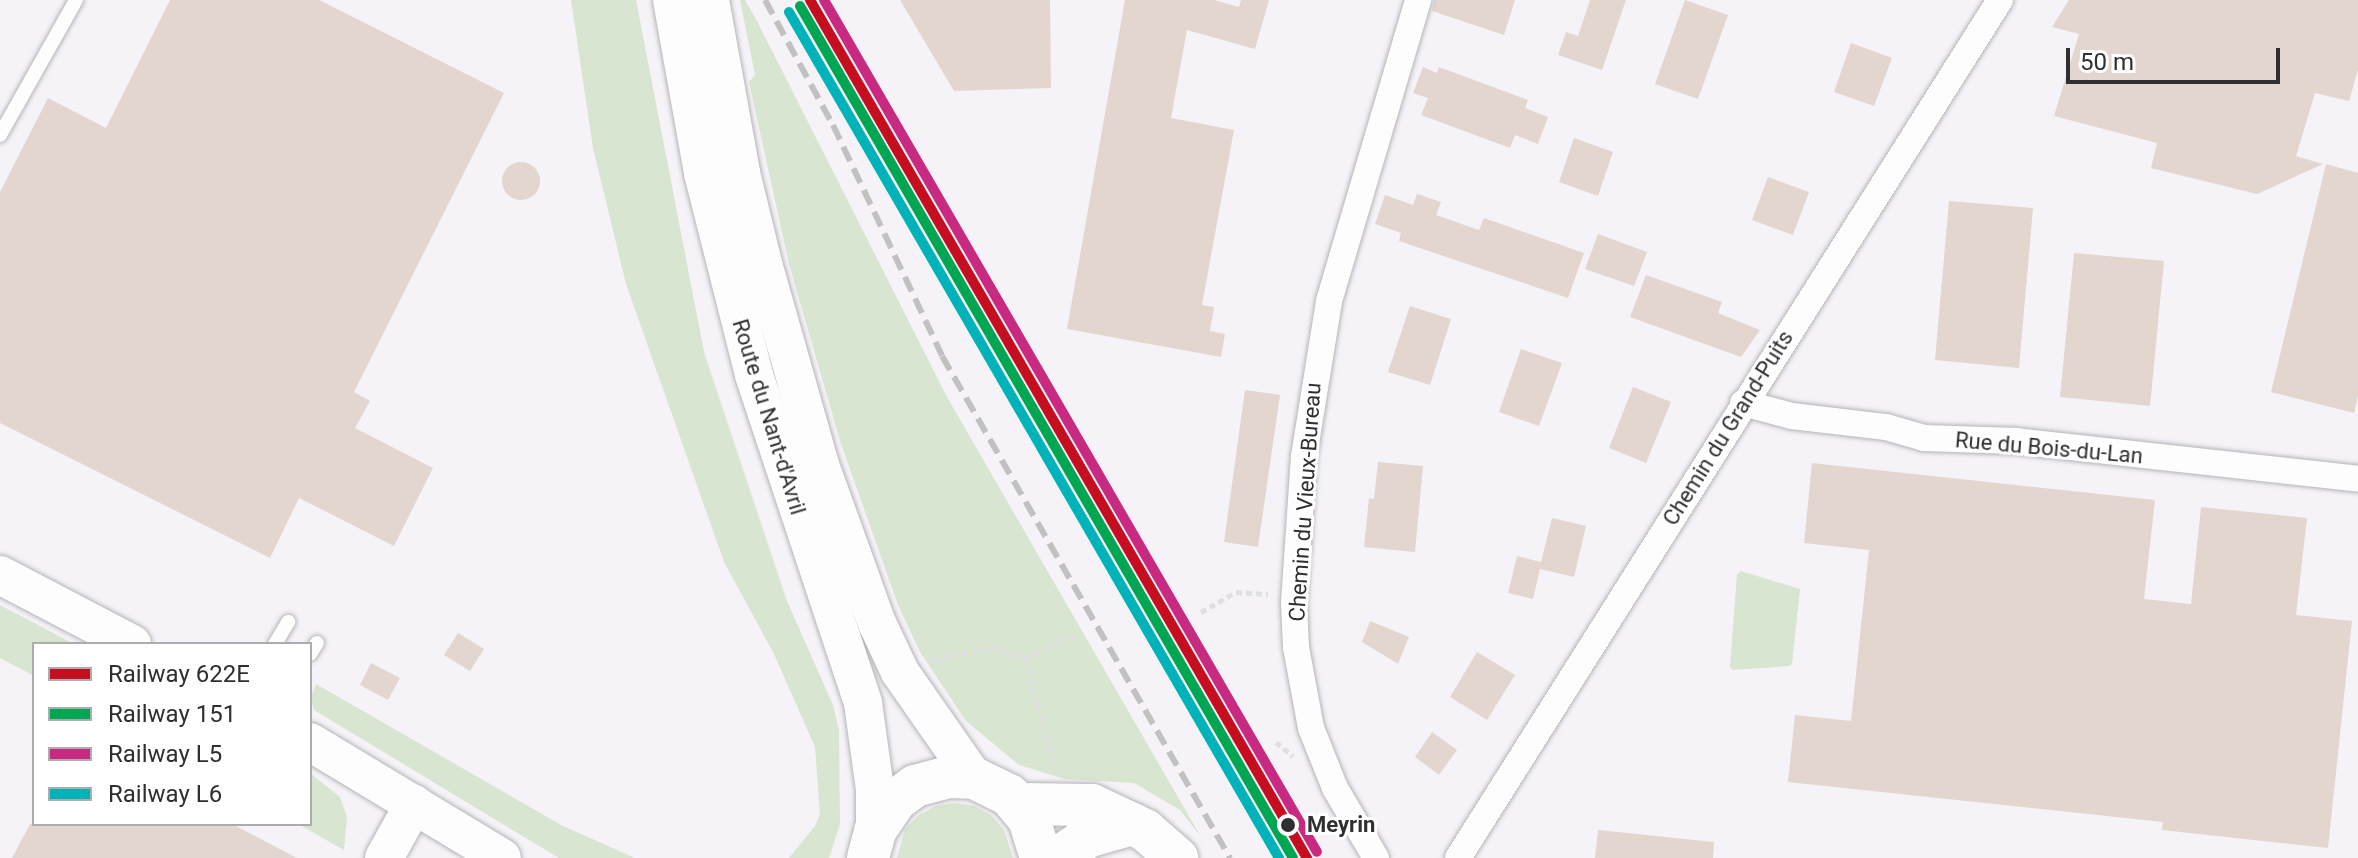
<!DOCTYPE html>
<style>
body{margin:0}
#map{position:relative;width:2358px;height:858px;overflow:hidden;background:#f5f3f7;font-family:Roboto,sans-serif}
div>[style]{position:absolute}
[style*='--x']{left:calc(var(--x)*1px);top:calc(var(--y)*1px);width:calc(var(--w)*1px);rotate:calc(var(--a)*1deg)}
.green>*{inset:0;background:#d8e5d0}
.building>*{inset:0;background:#e3d6ce}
.round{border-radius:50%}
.path>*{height:5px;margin-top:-2.5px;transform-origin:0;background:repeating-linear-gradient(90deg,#dfdfdf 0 6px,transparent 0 10px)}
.roads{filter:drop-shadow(0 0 2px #b5b4b7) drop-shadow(0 0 2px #b5b4b7)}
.lane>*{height:14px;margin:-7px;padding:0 7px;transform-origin:7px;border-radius:7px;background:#fefdfe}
.street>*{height:26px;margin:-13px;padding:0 13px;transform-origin:13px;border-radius:13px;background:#fefdfe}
.secondary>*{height:38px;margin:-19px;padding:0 19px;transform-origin:19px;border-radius:19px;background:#fefdfe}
.primary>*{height:42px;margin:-21px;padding:0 21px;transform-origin:21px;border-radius:21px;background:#fefdfe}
.rail>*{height:6px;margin-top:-3px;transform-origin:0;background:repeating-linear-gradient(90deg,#c1c1c2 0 16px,transparent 0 24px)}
.rail-1>*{height:10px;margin:-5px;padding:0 5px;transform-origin:5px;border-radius:5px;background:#c50e1f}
.rail-2>*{height:10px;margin:-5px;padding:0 5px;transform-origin:5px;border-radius:5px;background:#00a651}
.rail-3>*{height:10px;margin:-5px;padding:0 5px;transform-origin:5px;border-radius:5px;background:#c72a80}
.rail-4>*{height:10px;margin:-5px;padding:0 5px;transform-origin:5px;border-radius:5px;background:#00b3b9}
.dots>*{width:22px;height:22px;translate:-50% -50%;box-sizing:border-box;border:4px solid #fff;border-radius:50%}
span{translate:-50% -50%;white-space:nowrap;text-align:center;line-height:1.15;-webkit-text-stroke:6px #fff;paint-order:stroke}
.street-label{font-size:22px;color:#2f2e31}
.stop-label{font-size:22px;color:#2f2e31;font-weight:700}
.left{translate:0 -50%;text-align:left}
.legend{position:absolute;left:32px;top:642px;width:280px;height:184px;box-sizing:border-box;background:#fff;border:2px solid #acabad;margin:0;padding:10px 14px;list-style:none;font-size:24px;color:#2f2e31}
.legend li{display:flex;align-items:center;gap:16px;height:40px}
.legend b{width:40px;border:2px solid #acabad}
.scale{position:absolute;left:2066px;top:48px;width:214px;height:36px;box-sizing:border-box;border:4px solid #2f2e31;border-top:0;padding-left:10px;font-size:24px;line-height:28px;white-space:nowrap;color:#2f2e31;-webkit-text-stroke:6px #fff;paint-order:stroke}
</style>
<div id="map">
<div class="green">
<i style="clip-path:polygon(571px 0,636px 0,704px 352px,787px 601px,833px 705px,839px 730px,840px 824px,829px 858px,789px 858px,815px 826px,820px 814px,815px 747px,774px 654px,724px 562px,626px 284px,593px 148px)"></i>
<i style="clip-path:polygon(740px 0,745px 0,757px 21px,947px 397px,1201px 837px,1180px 810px,1134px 783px,1065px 779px,1019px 765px,966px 721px,920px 652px,898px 605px,841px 444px,789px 264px,749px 82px,755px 75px)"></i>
<i style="clip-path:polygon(1741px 571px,1800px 589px,1792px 664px,1789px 666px,1732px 670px,1730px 667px,1737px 574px)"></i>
<i style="clip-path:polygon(0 605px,74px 644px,34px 644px,34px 676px,0 658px)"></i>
<i style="clip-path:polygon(316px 684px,563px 826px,635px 858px,559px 858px,314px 710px,311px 698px)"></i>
<i style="clip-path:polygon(310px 773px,340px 797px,347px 817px,344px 850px,298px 824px,310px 824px)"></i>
<i style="clip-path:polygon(955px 803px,974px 806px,991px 815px,1004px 830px,1013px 858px,897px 858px,905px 829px,919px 815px,936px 806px)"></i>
</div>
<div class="building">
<i style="clip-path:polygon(170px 0,319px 0,504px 93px,354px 392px,370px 401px,355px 428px,433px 468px,394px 546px,299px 498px,270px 558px,0 423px,0 192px,48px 98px,106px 128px)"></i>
<i style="clip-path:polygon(900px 0,1050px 0,1051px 88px,954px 91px)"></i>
<i style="clip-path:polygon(1125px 0,1214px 0,1239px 7px,1241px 0,1269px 0,1255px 49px,1187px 30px,1171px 118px,1234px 130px,1202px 305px,1214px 307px,1210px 331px,1225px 334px,1221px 357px,1067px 329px)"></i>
<i style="clip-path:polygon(1434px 0,1515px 0,1504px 35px,1432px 11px)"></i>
<i style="clip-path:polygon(1590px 0,1626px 0,1602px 70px,1558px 55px,1566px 32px,1578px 36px)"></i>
<i style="clip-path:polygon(1685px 0,1728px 15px,1698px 99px,1655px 84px)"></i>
<i style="clip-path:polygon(2069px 0,2358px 0,2358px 70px,2349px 101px,2315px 93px,2296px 156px,2323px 164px,2257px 194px,2151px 168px,2157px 143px,2054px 116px,2079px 34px,2052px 27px)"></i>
<i style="clip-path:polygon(1851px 43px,1892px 58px,1874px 106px,1834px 92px)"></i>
<i style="clip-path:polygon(1423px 67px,1437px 73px,1439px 67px,1528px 100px,1525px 108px,1548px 117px,1538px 144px,1515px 135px,1510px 148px,1421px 115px,1428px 98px,1413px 93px)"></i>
<i style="clip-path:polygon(1574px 138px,1613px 152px,1598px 196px,1559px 182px)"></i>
<i class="round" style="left:502px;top:162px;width:38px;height:38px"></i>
<i style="clip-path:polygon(2326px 164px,2358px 173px,2358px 396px,2354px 413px,2271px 392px)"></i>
<i style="clip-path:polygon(1768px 177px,1809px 192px,1793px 235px,1752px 220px)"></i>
<i style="clip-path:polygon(1417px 194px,1441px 202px,1436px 215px,1479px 230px,1484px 218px,1584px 253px,1568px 298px,1399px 241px,1401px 233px,1375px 224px,1385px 195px,1413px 205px)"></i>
<i style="clip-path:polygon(1949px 201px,2033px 208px,2019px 368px,1935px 360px)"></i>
<i style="clip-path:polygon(1598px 234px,1647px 252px,1634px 286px,1585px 269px)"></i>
<i style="clip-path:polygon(2074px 253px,2164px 261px,2150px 406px,2060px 397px)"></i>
<i style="clip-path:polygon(1646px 275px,1722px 302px,1718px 313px,1760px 330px,1741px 357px,1630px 317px)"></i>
<i style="clip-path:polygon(1410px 306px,1451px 319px,1430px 385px,1388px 372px)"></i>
<i style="clip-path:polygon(1521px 349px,1562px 363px,1539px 426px,1499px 412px)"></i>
<i style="clip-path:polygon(1633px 387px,1671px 402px,1646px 463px,1609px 448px)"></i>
<i style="clip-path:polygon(1245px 390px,1280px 395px,1258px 547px,1224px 542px)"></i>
<i style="clip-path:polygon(1378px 462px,1423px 466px,1415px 552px,1364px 547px,1369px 498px,1374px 499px)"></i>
<i style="clip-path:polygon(1812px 463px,2155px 500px,2144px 599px,2191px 604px,2201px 507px,2307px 518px,2296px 615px,2352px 621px,2328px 848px,2162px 830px,2163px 822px,1788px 782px,1795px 715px,1851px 721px,1869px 550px,1804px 543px)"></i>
<i style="clip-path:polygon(1552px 518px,1586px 526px,1574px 577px,1540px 569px,1533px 599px,1508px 593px,1517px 556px,1541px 562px)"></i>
<i style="clip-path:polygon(1370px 621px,1409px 637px,1398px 664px,1362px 642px)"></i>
<i style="clip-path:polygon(458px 633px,484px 649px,470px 671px,444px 655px)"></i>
<i style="clip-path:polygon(1477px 652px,1515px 675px,1487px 720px,1450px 697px)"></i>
<i style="clip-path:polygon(371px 663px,400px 678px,388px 700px,360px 685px)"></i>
<i style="clip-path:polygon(1432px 732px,1457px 750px,1439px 775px,1415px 757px)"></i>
<i style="clip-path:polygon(30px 824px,232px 824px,297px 858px,12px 858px)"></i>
<i style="clip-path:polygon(1598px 830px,1714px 842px,1713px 858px,1595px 858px)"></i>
</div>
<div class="path">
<i style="--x:1201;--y:612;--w:40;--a:-29.7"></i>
<i style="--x:1236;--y:592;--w:32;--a:4"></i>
<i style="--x:1025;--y:658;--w:115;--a:74.9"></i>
<i style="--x:932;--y:661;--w:63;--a:-12.9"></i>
<i style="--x:993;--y:647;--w:34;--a:19"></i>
<i style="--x:1025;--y:658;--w:58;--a:-24.4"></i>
<i style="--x:1276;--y:742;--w:22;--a:39"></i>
</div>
<div class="roads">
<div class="lane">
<i style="--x:0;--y:135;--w:155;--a:-60.6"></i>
<i style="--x:275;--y:644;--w:26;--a:-59"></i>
<i style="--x:310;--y:654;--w:13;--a:-58"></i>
</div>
<div class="street">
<i style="--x:1743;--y:403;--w:51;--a:14.9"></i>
<i style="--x:1792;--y:416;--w:95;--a:6.7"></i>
<i style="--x:1886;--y:427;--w:40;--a:16"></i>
<i style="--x:1924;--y:438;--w:92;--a:1.9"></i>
<i style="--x:2016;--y:441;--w:344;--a:6.3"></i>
<i style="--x:1376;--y:858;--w:81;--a:-120.4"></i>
<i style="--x:1335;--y:788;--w:65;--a:-111.8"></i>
<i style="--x:1311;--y:728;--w:82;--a:-100.5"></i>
<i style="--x:1296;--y:647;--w:44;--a:-92.6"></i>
<i style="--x:1294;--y:603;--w:147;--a:-86.1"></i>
<i style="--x:1304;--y:456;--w:157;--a:-80.8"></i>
<i style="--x:1329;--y:301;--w:314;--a:-73.5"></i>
<i style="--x:1458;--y:858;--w:1015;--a:-57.72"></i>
</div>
<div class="secondary">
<i style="--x:672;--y:0;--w:176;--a:79.8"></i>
<i style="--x:703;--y:173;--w:208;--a:75.8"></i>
<i style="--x:754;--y:375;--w:346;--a:71.6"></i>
<i style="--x:863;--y:703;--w:88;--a:82.1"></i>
<i style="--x:875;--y:790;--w:41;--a:90"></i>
<i style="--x:710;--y:0;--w:176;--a:79.8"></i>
<i style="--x:741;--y:173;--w:97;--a:76.3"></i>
<i style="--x:764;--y:267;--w:206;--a:74.2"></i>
<i style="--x:820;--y:465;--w:168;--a:70.2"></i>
<i style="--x:877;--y:623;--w:54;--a:64.9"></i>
<i style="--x:900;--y:672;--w:129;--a:55.1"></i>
<i style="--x:0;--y:575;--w:149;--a:27.6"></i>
<i style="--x:310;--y:742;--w:224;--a:31.1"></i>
<i style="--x:384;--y:858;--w:62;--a:-60.9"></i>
</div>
<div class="primary">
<i style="--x:1019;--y:804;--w:73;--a:0.8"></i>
<i style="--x:1092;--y:805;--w:59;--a:25.3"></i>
<i style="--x:1145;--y:830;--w:43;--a:41.2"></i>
<i style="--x:868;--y:858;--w:28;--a:-75"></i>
<i style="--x:875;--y:831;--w:36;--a:-56"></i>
<i style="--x:895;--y:801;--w:25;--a:-37"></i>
<i style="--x:915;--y:786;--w:35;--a:-15"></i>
<i style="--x:949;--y:777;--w:25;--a:2"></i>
<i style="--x:974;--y:778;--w:39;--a:26"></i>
<i style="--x:1009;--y:795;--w:31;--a:50"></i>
<i style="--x:1029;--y:819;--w:41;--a:72.9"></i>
<i style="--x:1058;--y:858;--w:39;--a:-35"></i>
<i style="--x:1090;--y:836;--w:44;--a:-15.9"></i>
</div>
</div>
<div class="rail">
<i style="--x:765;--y:0;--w:142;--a:61.5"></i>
<i style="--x:833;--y:125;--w:255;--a:64.7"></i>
<i style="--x:942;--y:356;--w:579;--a:60.16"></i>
</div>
<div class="rail-1">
<i style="--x:810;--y:0;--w:992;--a:59.92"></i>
</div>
<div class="rail-2">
<i style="--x:800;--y:6;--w:984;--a:59.94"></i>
</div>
<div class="rail-3">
<i style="--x:824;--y:0;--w:984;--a:59.94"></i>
</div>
<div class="rail-4">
<i style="--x:789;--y:12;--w:978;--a:59.92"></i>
</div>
<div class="dots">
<i style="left:1288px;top:825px;background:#2f2e31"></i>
</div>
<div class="street-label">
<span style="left:769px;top:417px;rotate:73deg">Route du Nant-d'Avril</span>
<span style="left:1728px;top:428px;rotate:-58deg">Chemin du Grand-Puits</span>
<span style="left:2049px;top:448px;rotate:5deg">Rue du Bois-du-Lan</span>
<span style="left:1305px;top:502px;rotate:-86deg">Chemin du Vieux-Bureau</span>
</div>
<div class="stop-label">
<span class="left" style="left:1307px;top:825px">Meyrin</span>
</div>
<ul class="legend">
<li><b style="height:10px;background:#c50e1f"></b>Railway 622E</li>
<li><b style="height:10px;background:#00a651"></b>Railway 151</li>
<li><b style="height:10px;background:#c72a80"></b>Railway L5</li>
<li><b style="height:10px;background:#00b3b9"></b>Railway L6</li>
</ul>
<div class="scale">50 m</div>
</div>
